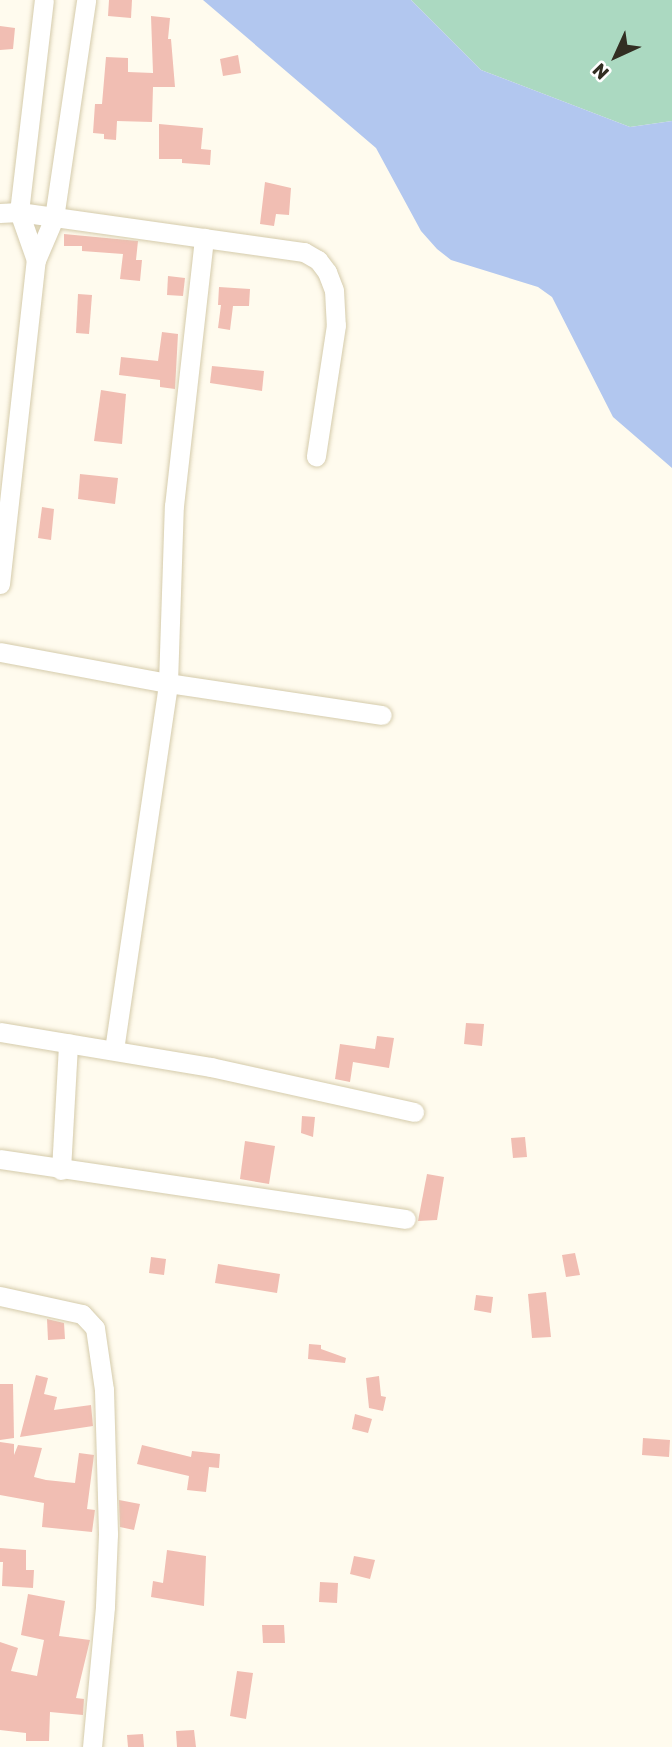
<!DOCTYPE html>
<style>
body{margin:0}
#map{position:relative;width:672px;height:1747px;overflow:hidden;background:#fffbee;font-family:Rubik,sans-serif}
div>[style]{position:absolute}
[style*='--x']{left:calc(var(--x)*1px);top:calc(var(--y)*1px);width:calc(var(--w)*1px);rotate:calc(var(--a)*1deg)}
.green>*{inset:0;background:#abd9c1}
.water>*{inset:0;background:#b2c7ef}
.building>*{inset:0;background:#f1beb3}
.roads{filter:drop-shadow(0 0 2px #d5cbab) drop-shadow(0 0 2px #d5cbab)}
.minor>*{height:19px;margin:-9.5px;padding:0 9.5px;transform-origin:9.5px;border-radius:9.5px;background:#fff}
span{translate:-50% -50%;white-space:nowrap;text-align:center;line-height:1.15;-webkit-text-stroke:7px #fff;paint-order:stroke}
.north{position:absolute;left:581px;top:21px;width:70px;height:70px;-webkit-text-stroke:5px #fff;paint-order:stroke;rotate:225deg;font-size:19px;font-weight:700;line-height:28px;text-align:center;color:#322e22}
.north::after{content:'';display:block;margin:auto;width:24px;height:32px;background:#322e22;clip-path:polygon(50% 0,100% 100%,50% 72%,0 100%)}
</style>
<div id="map">
<div class="green">
<i style="clip-path:polygon(411px 0,672px 0,672px 121px,630px 127px,481px 70px)"></i>
</div>
<div class="water">
<i style="clip-path:polygon(203px 0,411px 0,481px 70px,630px 127px,672px 121px,672px 468px,613px 417px,552px 297px,538px 287px,451px 260px,437px 249px,421px 231px,376px 148px)"></i>
</div>
<div class="building">
<i style="clip-path:polygon(109px 0,132px 0,131px 18px,108px 16px)"></i>
<i style="clip-path:polygon(151px 16px,170px 18px,168px 39px,171px 39px,175px 87px,153px 87px,152px 122px,117px 121px,116px 140px,104px 139px,104px 134px,93px 133px,95px 104px,102px 104px,106px 57px,128px 58px,128px 72px,153px 73px)"></i>
<i style="clip-path:polygon(0 26px,15px 28px,13px 49px,0 50px)"></i>
<i style="clip-path:polygon(238px 55px,241px 73px,223px 76px,220px 59px)"></i>
<i style="clip-path:polygon(159px 124px,203px 128px,201px 149px,211px 150px,210px 165px,182px 163px,182px 159px,159px 159px)"></i>
<i style="clip-path:polygon(265px 182px,291px 188px,289px 215px,276px 214px,274px 226px,260px 224px)"></i>
<i style="clip-path:polygon(64px 234px,138px 241px,136px 260px,142px 260px,140px 281px,120px 279px,123px 254px,82px 251px,82px 246px,64px 246px)"></i>
<i style="clip-path:polygon(168px 276px,185px 278px,183px 296px,167px 295px)"></i>
<i style="clip-path:polygon(219px 287px,250px 289px,249px 306px,233px 306px,230px 330px,218px 328px,221px 305px,218px 305px)"></i>
<i style="clip-path:polygon(78px 294px,92px 295px,89px 334px,76px 333px)"></i>
<i style="clip-path:polygon(162px 332px,178px 334px,175px 389px,160px 387px,160px 380px,119px 375px,121px 357px,158px 361px)"></i>
<i style="clip-path:polygon(212px 366px,264px 371px,262px 391px,210px 383px)"></i>
<i style="clip-path:polygon(101px 390px,126px 394px,122px 444px,94px 441px)"></i>
<i style="clip-path:polygon(80px 474px,118px 478px,115px 504px,78px 499px)"></i>
<i style="clip-path:polygon(42px 507px,54px 509px,51px 540px,38px 538px)"></i>
<i style="clip-path:polygon(466px 1023px,484px 1024px,482px 1046px,464px 1044px)"></i>
<i style="clip-path:polygon(377px 1036px,394px 1038px,389px 1068px,353px 1062px,350px 1082px,335px 1079px,340px 1044px,375px 1049px)"></i>
<i style="clip-path:polygon(302px 1116px,315px 1117px,313px 1137px,301px 1133px)"></i>
<i style="clip-path:polygon(525px 1137px,527px 1157px,513px 1158px,511px 1138px)"></i>
<i style="clip-path:polygon(245px 1141px,275px 1146px,269px 1184px,240px 1179px)"></i>
<i style="clip-path:polygon(427px 1174px,444px 1177px,437px 1220px,418px 1221px)"></i>
<i style="clip-path:polygon(575px 1253px,580px 1275px,566px 1277px,562px 1255px)"></i>
<i style="clip-path:polygon(151px 1257px,166px 1259px,164px 1275px,149px 1273px)"></i>
<i style="clip-path:polygon(218px 1264px,280px 1274px,277px 1293px,215px 1283px)"></i>
<i style="clip-path:polygon(546px 1292px,551px 1337px,532px 1338px,528px 1294px)"></i>
<i style="clip-path:polygon(476px 1295px,493px 1297px,491px 1313px,474px 1310px)"></i>
<i style="clip-path:polygon(47px 1319px,64px 1323px,65px 1339px,48px 1340px)"></i>
<i style="clip-path:polygon(309px 1344px,321px 1345px,321px 1349px,346px 1358px,345px 1363px,308px 1359px)"></i>
<i style="clip-path:polygon(36px 1375px,48px 1378px,44px 1394px,57px 1397px,54px 1410px,91px 1405px,93px 1426px,20px 1437px)"></i>
<i style="clip-path:polygon(379px 1376px,381px 1396px,386px 1397px,383px 1411px,369px 1408px,366px 1378px)"></i>
<i style="clip-path:polygon(0 1384px,13px 1384px,14px 1438px,0 1440px)"></i>
<i style="clip-path:polygon(355px 1414px,372px 1419px,368px 1433px,352px 1429px)"></i>
<i style="clip-path:polygon(643px 1438px,670px 1440px,669px 1457px,642px 1455px)"></i>
<i style="clip-path:polygon(0 1442px,14px 1444px,14px 1455px,18px 1445px,42px 1448px,34px 1477px,46px 1480px,75px 1483px,79px 1453px,94px 1455px,87px 1509px,95px 1510px,92px 1532px,42px 1527px,44px 1503px,0 1495px)"></i>
<i style="clip-path:polygon(142px 1445px,191px 1457px,192px 1451px,220px 1454px,219px 1468px,209px 1467px,206px 1492px,187px 1490px,189px 1476px,137px 1464px)"></i>
<i style="clip-path:polygon(119px 1500px,140px 1504px,134px 1530px,120px 1527px)"></i>
<i style="clip-path:polygon(0 1548px,26px 1550px,26px 1570px,34px 1570px,33px 1588px,2px 1586px,3px 1562px,0 1562px)"></i>
<i style="clip-path:polygon(167px 1550px,206px 1556px,204px 1606px,151px 1597px,153px 1581px,163px 1583px)"></i>
<i style="clip-path:polygon(354px 1556px,375px 1560px,370px 1579px,350px 1574px)"></i>
<i style="clip-path:polygon(320px 1582px,338px 1583px,337px 1603px,319px 1602px)"></i>
<i style="clip-path:polygon(28px 1594px,65px 1601px,59px 1636px,90px 1640px,76px 1698px,84px 1699px,83px 1715px,50px 1712px,49px 1741px,26px 1741px,26px 1733px,0 1730px,0 1642px,18px 1648px,11px 1671px,37px 1676px,44px 1640px,21px 1635px)"></i>
<i style="clip-path:polygon(262px 1625px,284px 1625px,285px 1643px,263px 1643px)"></i>
<i style="clip-path:polygon(237px 1671px,253px 1673px,246px 1719px,230px 1716px)"></i>
<i style="clip-path:polygon(194px 1730px,196px 1747px,177px 1747px,176px 1731px)"></i>
<i style="clip-path:polygon(143px 1734px,144px 1747px,128px 1747px,127px 1735px)"></i>
</div>
<div class="roads">
<div class="minor">
<i style="--x:0;--y:213;--w:19;--a:-3"></i>
<i style="--x:19;--y:212;--w:288;--a:8"></i>
<i style="--x:304;--y:252;--w:16;--a:30"></i>
<i style="--x:318;--y:260;--w:15;--a:53"></i>
<i style="--x:327;--y:272;--w:19;--a:69"></i>
<i style="--x:334;--y:290;--w:35;--a:87"></i>
<i style="--x:336;--y:325;--w:133;--a:98.7"></i>
<i style="--x:36;--y:260;--w:51;--a:-109.5"></i>
<i style="--x:19;--y:212;--w:213;--a:-83.3"></i>
<i style="--x:0;--y:584;--w:326;--a:-83.7"></i>
<i style="--x:36;--y:260;--w:46;--a:-66.8"></i>
<i style="--x:54;--y:218;--w:220;--a:-81.6"></i>
<i style="--x:0;--y:652;--w:171;--a:10.5"></i>
<i style="--x:168;--y:683;--w:216;--a:8.5"></i>
<i style="--x:0;--y:1032;--w:214;--a:9.4"></i>
<i style="--x:211;--y:1067;--w:208;--a:12.5"></i>
<i style="--x:114;--y:1050;--w:371;--a:-81.6"></i>
<i style="--x:168;--y:683;--w:177;--a:-88.1"></i>
<i style="--x:174;--y:506;--w:270;--a:-83.6"></i>
<i style="--x:0;--y:1159;--w:410;--a:8.4"></i>
<i style="--x:61;--y:1170;--w:127;--a:-86.8"></i>
<i style="--x:0;--y:1296;--w:84;--a:12.4"></i>
<i style="--x:82;--y:1314;--w:19;--a:47"></i>
<i style="--x:95;--y:1328;--w:63;--a:81.7"></i>
<i style="--x:104;--y:1390;--w:144;--a:88.4"></i>
<i style="--x:108;--y:1534;--w:73;--a:92.4"></i>
<i style="--x:105;--y:1607;--w:141;--a:95.3"></i>
</div>
</div>
<div class="north">N</div>
</div>
